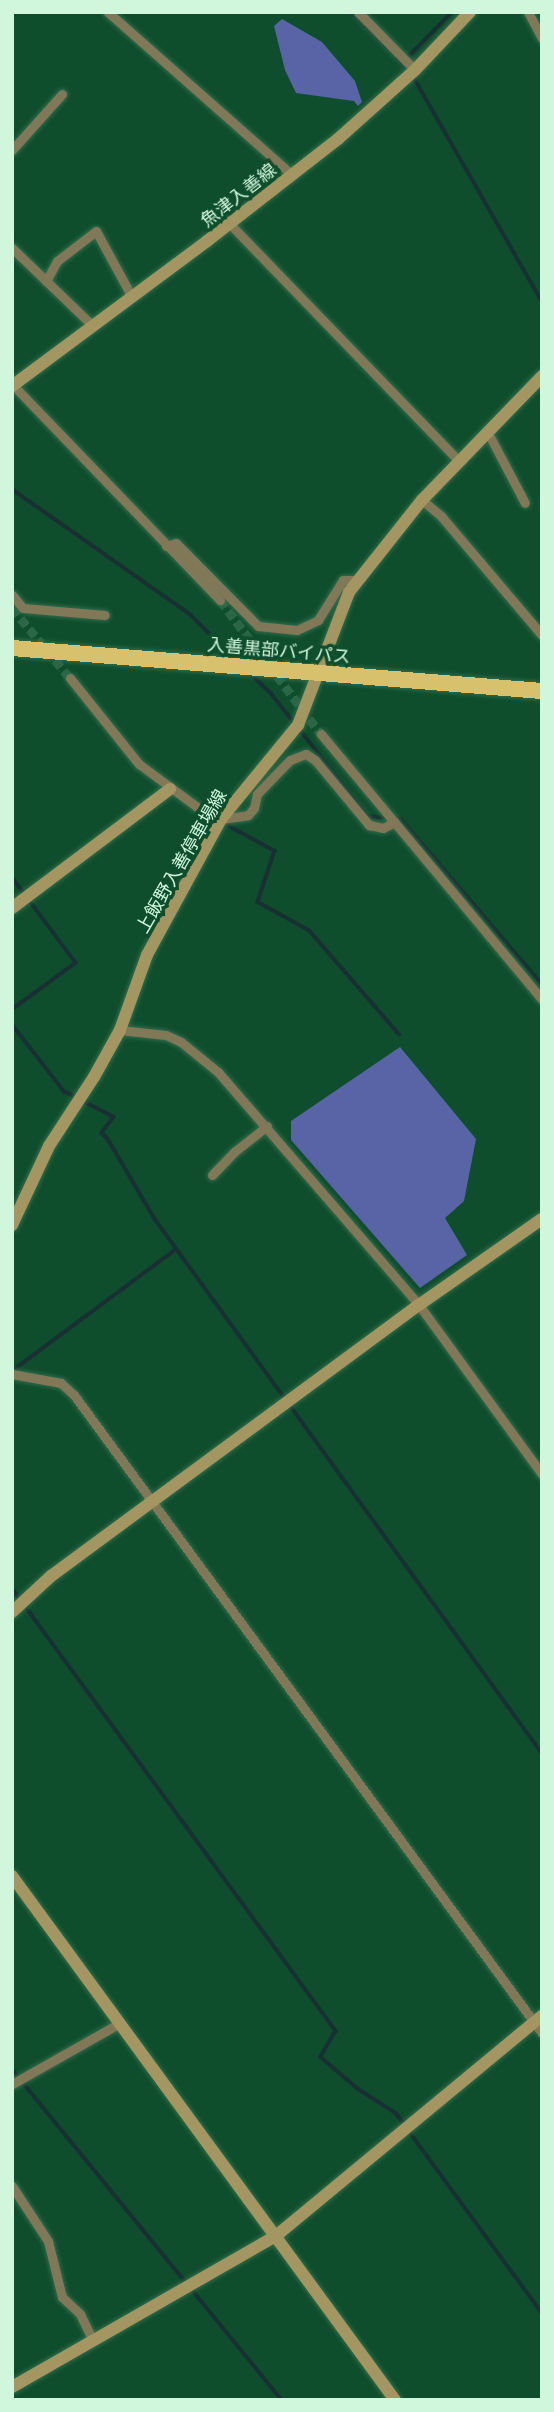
<!DOCTYPE html>
<meta charset="utf-8">
<style>
body{margin:0}
#map{position:relative;width:554px;height:2412px;overflow:hidden;background:#0e4e2c;font-family:Lato,"Noto Sans JP",sans-serif}
div>[style]{position:absolute}
[style*='--x']{left:calc(var(--x)*1px);top:calc(var(--y)*1px);width:calc(var(--w)*1px);rotate:calc(var(--a)*1deg)}
.green>*{inset:0;background:#5864a6}
.stream>*{height:3.5px;margin:-1.75px;padding:0 1.75px;transform-origin:1.75px;border-radius:1.75px;background:#192f34}
.street-tunnel>*{height:9px;margin-top:-4.5px;transform-origin:0;background:repeating-linear-gradient(90deg,#2b6746 0 9px,transparent 0 13.5px)}
.roads{filter:drop-shadow(0 0 2px #316c4c) drop-shadow(0 0 2px #316c4c)}
.street>*{height:9px;margin:-4.5px;padding:0 4.5px;transform-origin:4.5px;border-radius:4.5px;background:#817858}
.secondary>*{height:12px;margin:-6px;padding:0 6px;transform-origin:6px;border-radius:6px;background:#a49661}
.highway>*{height:16px;margin:-8px;padding:0 8px;transform-origin:8px;border-radius:8px;background:#d8c16d}
span{translate:-50% -50%;white-space:nowrap;text-align:center;line-height:1.15;-webkit-text-stroke:7px #0e4e2c;paint-order:stroke}
.street-label{font-size:18px;color:#d0f6db}
.frame{position:absolute;inset:0;border:14px solid #d0f6db;pointer-events:none}
</style>
<div id="map">
<div class="green">
<i style="clip-path:polygon(282px 19px,322px 42px,355px 81px,362px 102px,358px 106px,354px 101px,296px 93px,285px 70px,274px 26px)"></i>
<i style="clip-path:polygon(400px 1047px,476px 1139px,464px 1201px,445px 1218px,467px 1255px,420px 1288px,291px 1140px,291px 1121px)"></i>
</div>
<div class="stream">
<i style="--x:351;--y:12;--w:57;--a:44.3"></i>
<i style="--x:397;--y:58;--w:16;--a:47"></i>
<i style="--x:407;--y:58;--w:64;--a:-45.6"></i>
<i style="--x:413;--y:76;--w:259;--a:60.2"></i>
<i style="--x:12;--y:489;--w:219;--a:35.1"></i>
<i style="--x:191;--y:615;--w:65;--a:45"></i>
<i style="--x:250;--y:673;--w:29;--a:44"></i>
<i style="--x:271;--y:693;--w:157;--a:51.7"></i>
<i style="--x:368;--y:816;--w:20;--a:6"></i>
<i style="--x:396;--y:819;--w:5;--a:0"></i>
<i style="--x:401;--y:819;--w:217;--a:49.5"></i>
<i style="--x:229;--y:826;--w:52;--a:28.5"></i>
<i style="--x:275;--y:851;--w:54;--a:108.4"></i>
<i style="--x:258;--y:902;--w:58;--a:28.8"></i>
<i style="--x:309;--y:930;--w:138;--a:49.1"></i>
<i style="--x:12;--y:877;--w:107;--a:53.3"></i>
<i style="--x:76;--y:963;--w:79;--a:143.7"></i>
<i style="--x:12;--y:1024;--w:85;--a:52.2"></i>
<i style="--x:64;--y:1091;--w:56;--a:27.5"></i>
<i style="--x:114;--y:1117;--w:20;--a:127"></i>
<i style="--x:102;--y:1133;--w:8;--a:45"></i>
<i style="--x:108;--y:1139;--w:93;--a:59.6"></i>
<i style="--x:155;--y:1219;--w:659;--a:54.07"></i>
<i style="--x:12;--y:1371;--w:204;--a:-36.6"></i>
<i style="--x:12;--y:1588;--w:549;--a:53.82"></i>
<i style="--x:336;--y:2031;--w:30;--a:120"></i>
<i style="--x:321;--y:2057;--w:48;--a:40.7"></i>
<i style="--x:357;--y:2088;--w:46;--a:32.7"></i>
<i style="--x:396;--y:2113;--w:14;--a:51"></i>
<i style="--x:12;--y:2069;--w:427;--a:50.8"></i>
<i style="--x:409;--y:2131;--w:225;--a:53.8"></i>
</div>
<div class="street-tunnel">
<i style="--x:220;--y:600;--w:168;--a:53"></i>
<i style="--x:12;--y:608;--w:91;--a:50.4"></i>
</div>
<div class="roads">
<div class="street">
<i style="--x:108;--y:12;--w:246;--a:41.5"></i>
<i style="--x:358;--y:12;--w:81;--a:45.5"></i>
<i style="--x:528;--y:12;--w:30;--a:62"></i>
<i style="--x:12;--y:150;--w:75;--a:-48.2"></i>
<i style="--x:230;--y:224;--w:328;--a:46"></i>
<i style="--x:12;--y:248;--w:112;--a:43.9"></i>
<i style="--x:46;--y:281;--w:23;--a:-61"></i>
<i style="--x:57;--y:261;--w:49;--a:-37.6"></i>
<i style="--x:96;--y:231;--w:75;--a:61.4"></i>
<i style="--x:12;--y:384;--w:300;--a:46.1"></i>
<i style="--x:487;--y:431;--w:81;--a:62.2"></i>
<i style="--x:422;--y:500;--w:25;--a:40"></i>
<i style="--x:441;--y:516;--w:156;--a:49.7"></i>
<i style="--x:166;--y:546;--w:10;--a:-17"></i>
<i style="--x:176;--y:543;--w:117;--a:45.3"></i>
<i style="--x:258;--y:626;--w:39;--a:6"></i>
<i style="--x:297;--y:630;--w:23;--a:-25"></i>
<i style="--x:318;--y:620;--w:47;--a:-58"></i>
<i style="--x:343;--y:580;--w:14;--a:0"></i>
<i style="--x:12;--y:595;--w:17;--a:50"></i>
<i style="--x:23;--y:608;--w:82;--a:4.9"></i>
<i style="--x:70;--y:678;--w:110;--a:51.3"></i>
<i style="--x:139;--y:764;--w:86;--a:36.5"></i>
<i style="--x:208;--y:815;--w:14;--a:17"></i>
<i style="--x:221;--y:819;--w:27;--a:-8"></i>
<i style="--x:248;--y:815;--w:9;--a:-49"></i>
<i style="--x:254;--y:808;--w:14;--a:-78"></i>
<i style="--x:257;--y:794;--w:47;--a:-45.9"></i>
<i style="--x:290;--y:760;--w:17;--a:-21"></i>
<i style="--x:306;--y:754;--w:11;--a:34"></i>
<i style="--x:315;--y:760;--w:85;--a:50.3"></i>
<i style="--x:369;--y:825;--w:14;--a:12"></i>
<i style="--x:383;--y:828;--w:13;--a:-27"></i>
<i style="--x:321;--y:734;--w:345;--a:50.2"></i>
<i style="--x:120;--y:1030;--w:46;--a:6.2"></i>
<i style="--x:166;--y:1035;--w:17;--a:25"></i>
<i style="--x:181;--y:1042;--w:48;--a:39"></i>
<i style="--x:218;--y:1072;--w:308;--a:49.2"></i>
<i style="--x:419;--y:1305;--w:209;--a:54"></i>
<i style="--x:212;--y:1175;--w:32;--a:-46"></i>
<i style="--x:234;--y:1152;--w:42;--a:-38.2"></i>
<i style="--x:12;--y:1374;--w:50;--a:10.4"></i>
<i style="--x:61;--y:1383;--w:18;--a:43"></i>
<i style="--x:74;--y:1395;--w:791;--a:53.74"></i>
<i style="--x:12;--y:2084;--w:124;--a:-29.5"></i>
<i style="--x:12;--y:2186;--w:66;--a:56.8"></i>
<i style="--x:48;--y:2241;--w:58;--a:76"></i>
<i style="--x:62;--y:2297;--w:25;--a:43"></i>
<i style="--x:80;--y:2314;--w:30;--a:64"></i>
</div>
<div class="secondary">
<i style="--x:12;--y:386;--w:243;--a:-36.6"></i>
<i style="--x:207;--y:241;--w:166;--a:-37.9"></i>
<i style="--x:338;--y:139;--w:103;--a:-41.9"></i>
<i style="--x:415;--y:70;--w:80;--a:-46.5"></i>
<i style="--x:12;--y:908;--w:198;--a:-37"></i>
<i style="--x:12;--y:1225;--w:87;--a:-64.9"></i>
<i style="--x:49;--y:1146;--w:82;--a:-56.9"></i>
<i style="--x:94;--y:1077;--w:54;--a:-61"></i>
<i style="--x:120;--y:1030;--w:80;--a:-70.2"></i>
<i style="--x:147;--y:955;--w:155;--a:-61.4"></i>
<i style="--x:221;--y:819;--w:122;--a:-50.7"></i>
<i style="--x:298;--y:725;--w:142;--a:-69"></i>
<i style="--x:349;--y:592;--w:117;--a:-51.6"></i>
<i style="--x:422;--y:500;--w:173;--a:-45.9"></i>
<i style="--x:12;--y:1612;--w:53;--a:-42.7"></i>
<i style="--x:51;--y:1576;--w:457;--a:-36.4"></i>
<i style="--x:419;--y:1305;--w:150;--a:-35"></i>
<i style="--x:12;--y:1876;--w:649;--a:53.84"></i>
<i style="--x:12;--y:2387;--w:305;--a:-29.8"></i>
<i style="--x:277;--y:2235;--w:344;--a:-39.6"></i>
</div>
<div class="highway">
<i style="--x:12;--y:648;--w:532;--a:4.64"></i>
</div>
</div>
<div class="street-label">
<span style="left:238px;top:195px;rotate:-38deg">魚津入善線</span>
<span style="left:279px;top:650px;rotate:5deg">入善黒部バイパス</span>
<span style="left:181px;top:861px;rotate:-60deg">上飯野入善停車場線</span>
</div>
<div class="frame"></div>
</div>
